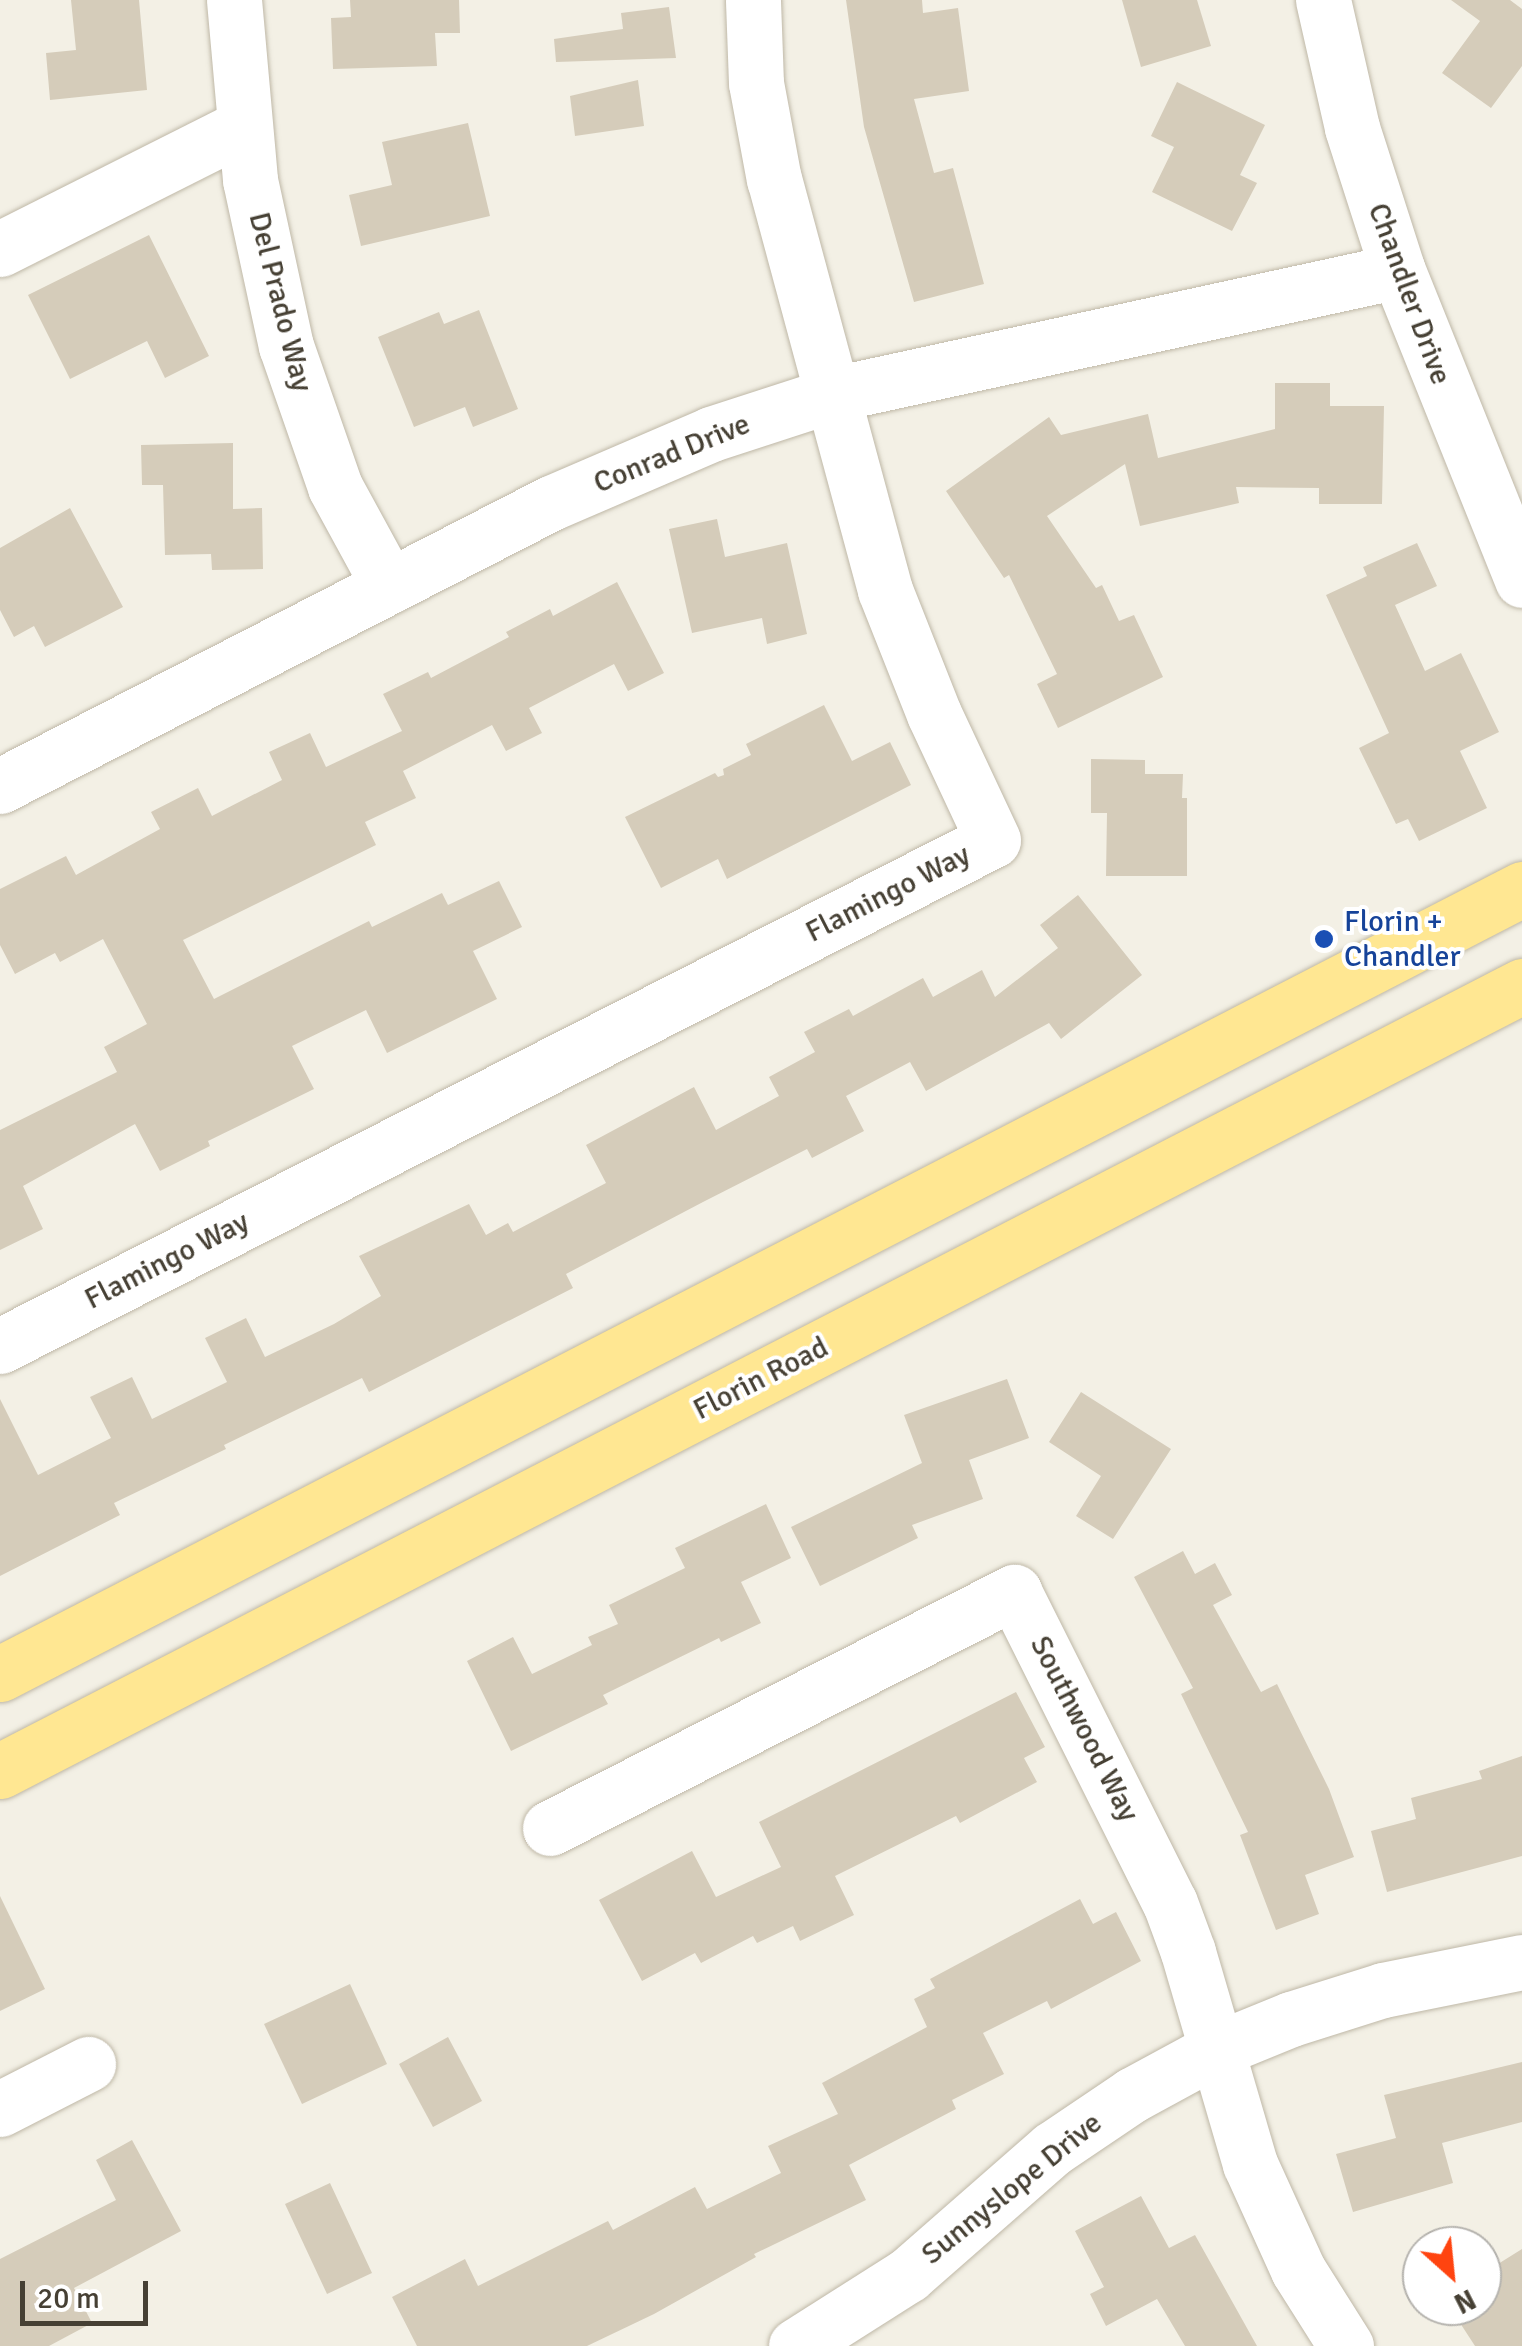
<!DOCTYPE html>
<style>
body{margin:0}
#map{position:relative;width:1522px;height:2346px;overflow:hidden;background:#f3f0e5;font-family:Signika,sans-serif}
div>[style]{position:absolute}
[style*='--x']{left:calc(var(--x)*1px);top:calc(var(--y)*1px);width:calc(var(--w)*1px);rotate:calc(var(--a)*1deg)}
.building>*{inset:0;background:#d5ccba}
.roads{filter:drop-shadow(0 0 2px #bfb8a7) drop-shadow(0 0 2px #bfb8a7)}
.minor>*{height:55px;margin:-27.5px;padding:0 27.5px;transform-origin:27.5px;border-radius:27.5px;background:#fff}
.major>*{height:55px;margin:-27.5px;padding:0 27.5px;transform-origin:27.5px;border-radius:27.5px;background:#ffe792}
.dots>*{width:28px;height:28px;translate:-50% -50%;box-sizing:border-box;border:5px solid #fff;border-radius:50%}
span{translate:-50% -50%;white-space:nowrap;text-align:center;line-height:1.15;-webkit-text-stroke:8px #fff;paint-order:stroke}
.street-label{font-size:30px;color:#464034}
.transit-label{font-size:30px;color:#164399}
.left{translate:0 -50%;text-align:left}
.north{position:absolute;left:1402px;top:2226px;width:100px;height:100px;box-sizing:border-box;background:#fff;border:2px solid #b5b3ae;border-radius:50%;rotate:153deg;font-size:28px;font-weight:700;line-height:40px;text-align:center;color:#464034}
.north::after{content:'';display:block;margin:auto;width:35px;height:45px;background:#ff4410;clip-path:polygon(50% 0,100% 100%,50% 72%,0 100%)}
.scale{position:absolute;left:20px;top:2281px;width:128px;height:45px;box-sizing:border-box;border:5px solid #464034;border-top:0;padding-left:12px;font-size:30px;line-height:35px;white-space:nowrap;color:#464034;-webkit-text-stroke:8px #fff;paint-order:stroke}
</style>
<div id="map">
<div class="building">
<i style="clip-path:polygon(71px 0,139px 0,147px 90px,50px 100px,46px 53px,76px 50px)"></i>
<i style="clip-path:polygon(350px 0,459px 0,460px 33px,435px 33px,437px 66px,333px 69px,331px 18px,351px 17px)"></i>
<i style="clip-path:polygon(846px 0,922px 0,923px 13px,958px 8px,969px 91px,914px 99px,934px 173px,953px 168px,984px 284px,914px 302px,864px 127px)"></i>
<i style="clip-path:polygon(1122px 0,1197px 0,1211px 46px,1141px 67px)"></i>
<i style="clip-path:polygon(1451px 0,1510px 0,1522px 9px,1522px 66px,1491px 108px,1442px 73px,1480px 21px)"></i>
<i style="clip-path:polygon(669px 7px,676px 58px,556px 62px,554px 39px,623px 29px,621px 13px)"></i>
<i style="clip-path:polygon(638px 80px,644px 126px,575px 136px,570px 96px)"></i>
<i style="clip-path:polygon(1177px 82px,1265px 125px,1240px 175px,1257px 183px,1232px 231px,1152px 192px,1174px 147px,1151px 136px)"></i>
<i style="clip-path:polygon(468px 123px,490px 216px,361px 246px,349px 195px,392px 185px,382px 142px)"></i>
<i style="clip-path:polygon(149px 235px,209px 356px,165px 378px,147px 341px,70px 379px,28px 295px)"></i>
<i style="clip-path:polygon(479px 310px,518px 409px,473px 427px,465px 407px,414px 427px,378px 337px,439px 312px,444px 324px)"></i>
<i style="clip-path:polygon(1275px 383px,1330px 383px,1330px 406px,1384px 406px,1382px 504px,1319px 504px,1319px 488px,1236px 487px,1239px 503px,1140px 526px,1125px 464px,1047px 516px,1096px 588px,1102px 585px,1119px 621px,1134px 615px,1163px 677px,1058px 728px,1037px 684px,1057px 674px,1009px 575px,1004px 578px,946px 491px,1049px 417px,1061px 435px,1148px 414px,1158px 458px,1275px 429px)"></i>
<i style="clip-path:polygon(233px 443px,233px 509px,262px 508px,263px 569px,212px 570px,211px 554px,165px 555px,163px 485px,142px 485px,141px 445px)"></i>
<i style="clip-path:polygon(70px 508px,123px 607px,45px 647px,34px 626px,14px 637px,0 610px,0 548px)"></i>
<i style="clip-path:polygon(717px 519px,725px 557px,787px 543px,807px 634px,767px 644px,762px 618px,692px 633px,669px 529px)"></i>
<i style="clip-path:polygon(1417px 543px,1437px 586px,1395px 605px,1425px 671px,1461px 653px,1499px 732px,1460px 751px,1487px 808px,1419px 841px,1408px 819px,1396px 824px,1359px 748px,1389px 733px,1326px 595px,1367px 576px,1363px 567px)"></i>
<i style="clip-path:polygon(617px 582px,664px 673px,628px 691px,614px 664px,529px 708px,542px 733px,506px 751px,492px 725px,403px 771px,416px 798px,365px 822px,376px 845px,183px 940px,214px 999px,369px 921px,372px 927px,442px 893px,448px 905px,499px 881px,522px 927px,473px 951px,497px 999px,387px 1053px,366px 1010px,292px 1046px,314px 1089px,208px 1141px,210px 1146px,160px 1171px,135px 1124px,23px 1186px,43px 1229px,0 1250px,0 1130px,117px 1072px,104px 1047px,147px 1024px,103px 939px,60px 962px,55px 953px,15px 974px,0 945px,0 889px,66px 856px,76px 875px,160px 829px,151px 812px,198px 788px,212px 816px,282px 780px,269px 752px,310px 733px,326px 767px,402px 731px,383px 694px,428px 672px,431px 678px,509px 637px,506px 632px,550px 609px,553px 616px)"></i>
<i style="clip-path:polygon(824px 705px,852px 761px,890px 742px,911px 785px,727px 879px,718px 859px,661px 888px,625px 817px,715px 773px,718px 777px,724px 775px,723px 769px,751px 755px,746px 744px)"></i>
<i style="clip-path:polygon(1091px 759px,1145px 760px,1145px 774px,1183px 774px,1182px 798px,1187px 798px,1187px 876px,1106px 876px,1107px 813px,1091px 813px)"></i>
<i style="clip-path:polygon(1078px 895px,1142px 975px,1061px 1039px,1049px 1023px,926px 1091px,910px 1062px,846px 1096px,864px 1131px,812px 1158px,807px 1149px,703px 1202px,566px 1274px,573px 1288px,369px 1392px,362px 1378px,224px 1445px,226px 1449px,114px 1503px,120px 1515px,0 1576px,0 1399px,38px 1475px,111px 1438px,90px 1397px,132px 1377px,152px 1419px,227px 1382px,205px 1338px,246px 1318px,265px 1357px,334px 1324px,381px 1296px,359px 1256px,469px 1204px,486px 1235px,508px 1223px,513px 1232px,606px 1183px,586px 1145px,694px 1087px,716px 1130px,779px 1096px,769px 1077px,815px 1052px,804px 1032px,849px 1009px,853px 1016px,923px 978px,933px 997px,982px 970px,995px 997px,1058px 948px,1040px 925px)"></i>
<i style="clip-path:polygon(1007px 1379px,1029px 1438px,969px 1460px,983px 1499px,912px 1525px,918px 1538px,820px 1586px,791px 1527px,922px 1463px,904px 1415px)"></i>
<i style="clip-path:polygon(1081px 1392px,1171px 1449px,1113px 1539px,1076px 1516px,1101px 1476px,1049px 1442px)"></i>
<i style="clip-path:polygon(766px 1504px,791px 1558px,741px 1582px,761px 1623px,721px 1642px,719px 1638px,603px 1695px,608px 1704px,511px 1751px,467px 1661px,513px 1637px,532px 1674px,592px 1645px,588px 1637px,618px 1624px,609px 1605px,685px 1568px,675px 1548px)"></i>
<i style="clip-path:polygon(1183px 1551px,1195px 1574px,1215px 1563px,1232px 1595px,1213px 1605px,1261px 1692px,1277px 1684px,1329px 1789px,1354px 1857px,1305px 1875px,1319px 1914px,1276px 1930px,1240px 1835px,1248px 1832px,1181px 1694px,1193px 1688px,1134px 1577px)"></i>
<i style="clip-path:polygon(1016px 1692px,1045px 1747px,1024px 1758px,1037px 1782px,960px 1823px,956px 1816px,835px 1876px,854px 1915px,800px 1941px,793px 1926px,757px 1943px,753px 1936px,701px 1963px,695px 1953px,642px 1981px,599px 1900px,692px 1851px,716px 1897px,781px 1867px,759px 1822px)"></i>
<i style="clip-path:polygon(1522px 1756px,1522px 1856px,1387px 1892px,1371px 1831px,1416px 1819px,1411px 1798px,1482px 1779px,1479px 1771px)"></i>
<i style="clip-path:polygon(0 1896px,45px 1989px,0 2011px)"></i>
<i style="clip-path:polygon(1080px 1899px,1093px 1924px,1116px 1912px,1141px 1961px,1051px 2009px,1047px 2001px,983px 2033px,1004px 2074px,952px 2100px,956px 2109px,849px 2165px,866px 2200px,754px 2254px,756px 2257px,654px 2314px,587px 2346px,417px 2346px,392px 2297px,465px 2259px,478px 2286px,608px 2221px,613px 2230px,695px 2187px,707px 2209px,781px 2173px,768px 2146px,838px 2114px,822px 2083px,927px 2027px,914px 1999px,935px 1988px,930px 1979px)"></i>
<i style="clip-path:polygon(350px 1984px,387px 2064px,302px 2104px,264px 2024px)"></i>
<i style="clip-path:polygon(448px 2037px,482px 2101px,433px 2127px,399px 2064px)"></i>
<i style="clip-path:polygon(1522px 2062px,1522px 2122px,1442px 2143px,1453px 2183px,1353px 2212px,1336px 2154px,1396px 2138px,1384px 2095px)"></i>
<i style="clip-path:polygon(132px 2140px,181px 2231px,74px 2288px,92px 2323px,49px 2346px,0 2346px,0 2259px,116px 2200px,96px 2160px)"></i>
<i style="clip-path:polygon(330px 2183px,372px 2273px,327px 2294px,285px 2204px)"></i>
<i style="clip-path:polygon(1141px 2196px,1169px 2248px,1195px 2235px,1257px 2346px,1185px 2346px,1157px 2299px,1106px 2326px,1090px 2294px,1104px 2287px,1075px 2231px)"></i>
<i style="clip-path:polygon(1522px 2249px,1522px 2346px,1475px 2346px,1449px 2306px,1482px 2306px,1482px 2274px)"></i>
</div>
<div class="roads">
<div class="minor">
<i style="--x:234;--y:0;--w:181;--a:84.9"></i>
<i style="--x:250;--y:180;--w:170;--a:77.8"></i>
<i style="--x:286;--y:346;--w:149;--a:70.8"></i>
<i style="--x:335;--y:487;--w:113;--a:61.4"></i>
<i style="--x:1323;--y:0;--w:131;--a:77.2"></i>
<i style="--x:1352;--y:128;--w:150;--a:72.2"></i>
<i style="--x:1398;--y:271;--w:333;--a:68.1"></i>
<i style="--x:0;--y:249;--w:272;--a:-26.7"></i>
<i style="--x:0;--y:786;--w:619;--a:-27.19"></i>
<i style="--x:551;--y:503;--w:174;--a:-23.3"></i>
<i style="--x:711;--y:434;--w:129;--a:-18"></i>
<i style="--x:834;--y:394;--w:577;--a:-12.3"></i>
<i style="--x:0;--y:1346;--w:1114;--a:-27"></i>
<i style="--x:993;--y:840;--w:139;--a:-115.1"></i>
<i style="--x:934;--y:714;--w:133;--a:-111.6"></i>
<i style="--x:885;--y:590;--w:425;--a:-105.1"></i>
<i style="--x:774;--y:180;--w:99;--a:-100.5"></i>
<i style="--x:756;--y:83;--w:83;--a:-92.1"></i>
<i style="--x:550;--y:1828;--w:521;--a:-26.96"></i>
<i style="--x:1014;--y:1592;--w:348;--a:63.4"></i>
<i style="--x:1170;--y:1903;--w:52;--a:69.8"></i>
<i style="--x:1188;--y:1952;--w:221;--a:73.7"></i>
<i style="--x:1250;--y:2164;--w:116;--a:65.6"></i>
<i style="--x:1298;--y:2270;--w:90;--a:57.7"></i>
<i style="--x:0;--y:2109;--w:99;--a:-27.1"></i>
<i style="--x:796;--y:2346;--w:133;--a:-32.4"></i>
<i style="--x:908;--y:2275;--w:191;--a:-41.2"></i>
<i style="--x:1052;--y:2149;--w:97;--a:-34"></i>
<i style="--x:1132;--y:2095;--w:94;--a:-28.5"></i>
<i style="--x:1215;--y:2050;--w:82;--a:-22.2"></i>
<i style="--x:1291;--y:2019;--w:96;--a:-17.5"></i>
<i style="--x:1383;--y:1990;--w:142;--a:-11.4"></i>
</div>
<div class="major">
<i style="--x:0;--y:1674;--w:1713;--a:-27.28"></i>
<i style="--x:0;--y:1771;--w:1713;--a:-27.28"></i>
</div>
</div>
<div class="dots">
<i style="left:1324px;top:939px;background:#1a4fb4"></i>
</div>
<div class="street-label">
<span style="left:1409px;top:294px;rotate:70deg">Chandler Drive</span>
<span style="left:280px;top:302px;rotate:76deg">Del Prado Way</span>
<span style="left:672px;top:454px;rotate:-22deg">Conrad Drive</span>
<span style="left:888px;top:894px;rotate:-27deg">Flamingo Way</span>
<span style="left:167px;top:1261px;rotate:-27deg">Flamingo Way</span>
<span style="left:761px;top:1379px;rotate:-27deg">Florin Road</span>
<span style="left:1084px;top:1729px;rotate:63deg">Southwood Way</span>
<span style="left:1012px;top:2189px;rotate:-39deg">Sunnyslope Drive</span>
</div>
<div class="transit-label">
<span class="left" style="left:1344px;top:939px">Florin +<br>Chandler</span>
</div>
<div class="north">N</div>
<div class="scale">20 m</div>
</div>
